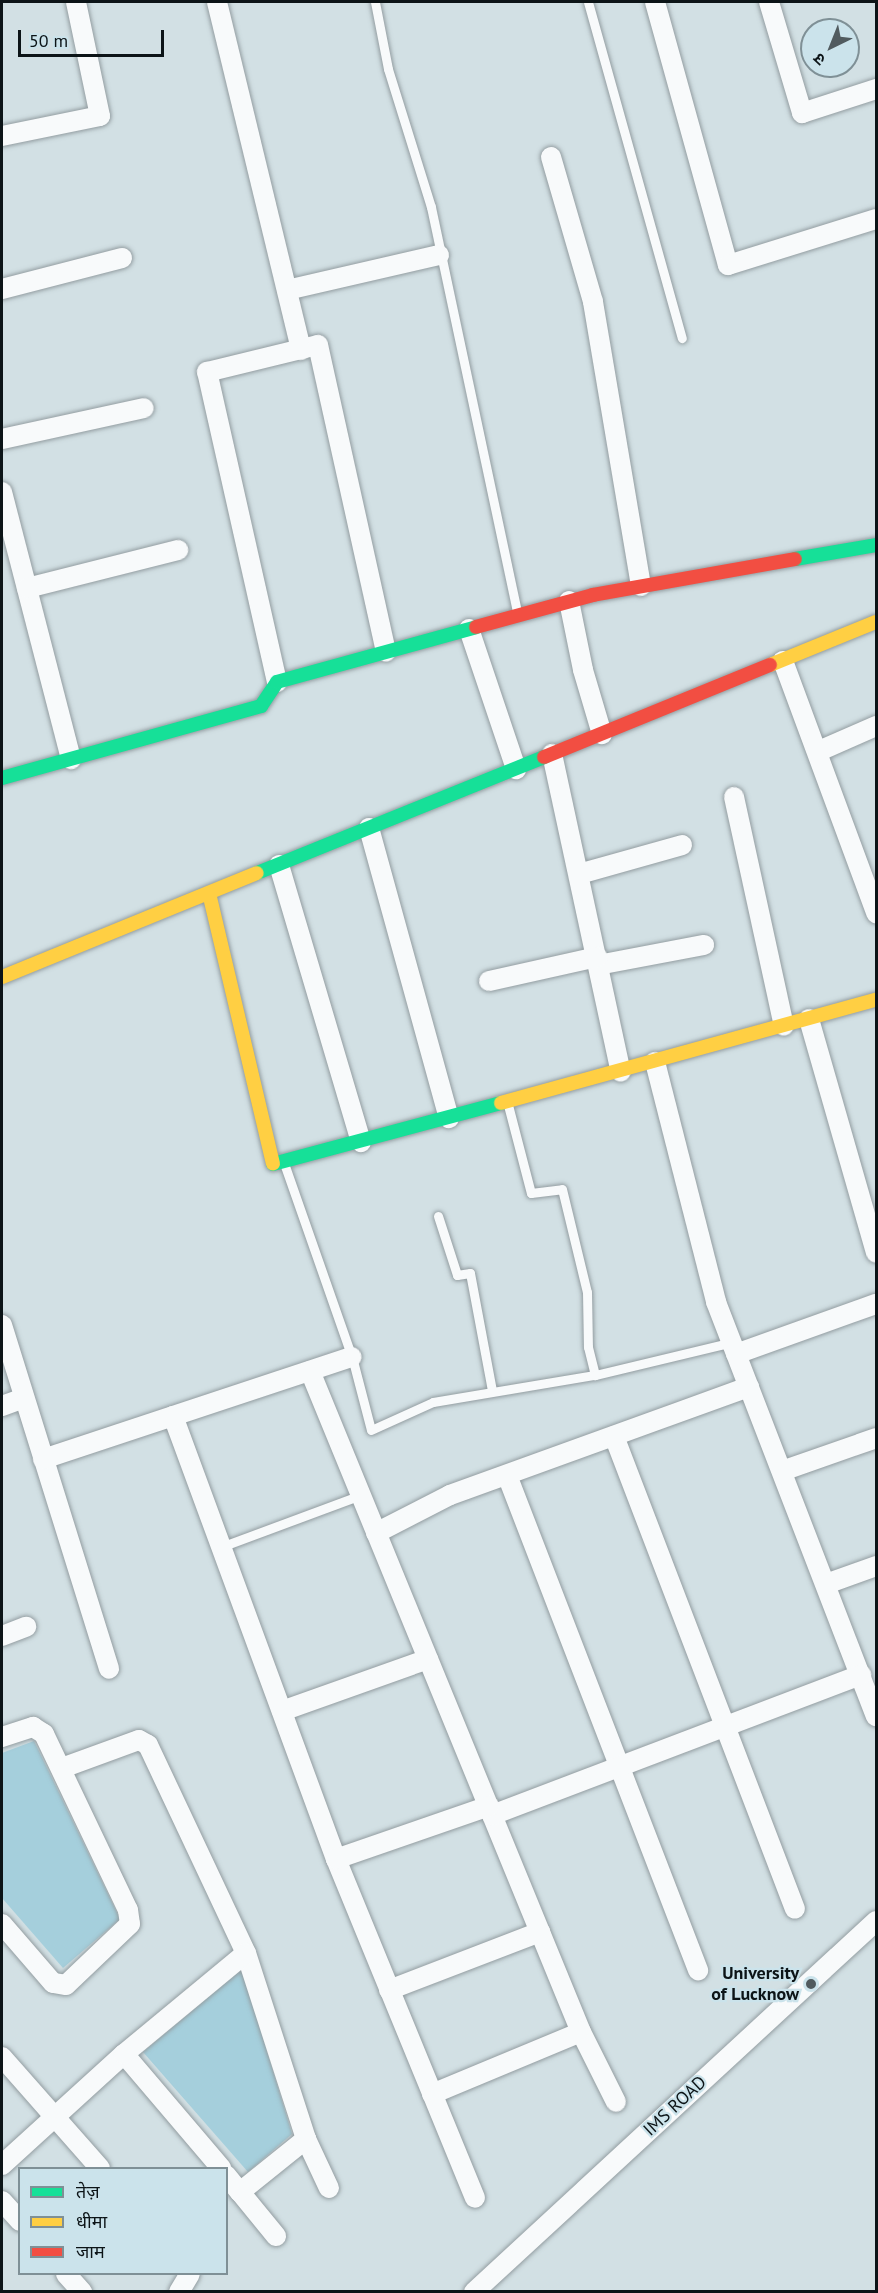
<!DOCTYPE html>
<meta charset="utf-8">
<style>
body{margin:0}
#map{position:relative;width:878px;height:2293px;overflow:hidden;background:#d2e0e4;font-family:"PT Sans","Noto Sans Devanagari",sans-serif}
div>[style]{position:absolute}
[style*='--x']{left:calc(var(--x)*1px);top:calc(var(--y)*1px);width:calc(var(--w)*1px);rotate:calc(var(--a)*1deg)}
.green>*{inset:0;background:#a5cfdc}
.roads{filter:drop-shadow(0 0 2px #939da1) drop-shadow(0 0 2px #939da1)}
.lane>*{height:9px;margin:-4.5px;padding:0 4.5px;transform-origin:4.5px;border-radius:4.5px;background:#f8fafb}
.street>*{height:20px;margin:-10px;padding:0 10px;transform-origin:10px;border-radius:10px;background:#f8fafb}
.fast>*{height:14px;margin:-7px;padding:0 7px;transform-origin:7px;border-radius:7px;background:#16e098}
.slow>*{height:14px;margin:-7px;padding:0 7px;transform-origin:7px;border-radius:7px;background:#ffcf43}
.jam>*{height:14px;margin:-7px;padding:0 7px;transform-origin:7px;border-radius:7px;background:#f24e42}
.dots>*{width:16px;height:16px;translate:-50% -50%;box-sizing:border-box;border:3px solid #cbe3eb;border-radius:50%}
span{translate:-50% -50%;white-space:nowrap;text-align:center;line-height:1.15;-webkit-text-stroke:4.5px #cbe3eb;paint-order:stroke}
.poi-label{font-size:18px;color:#0c1417;font-weight:700}
.right{translate:-100% -50%;text-align:right}
.street-label{font-size:18px;color:#0c1417}
.frame{position:absolute;inset:0;border:3px solid #0c1417;pointer-events:none}
.legend{position:absolute;left:18px;top:2167px;width:210px;height:108px;box-sizing:border-box;background:#cbe3eb;border:2px solid #7f9096;margin:0;padding:8px 10px;list-style:none;font-size:18px;color:#0c1417}
.legend li{display:flex;align-items:center;gap:12px;height:30px}
.legend b{width:30px;border:2px solid #7f9096}
.north{position:absolute;left:800px;top:18px;width:60px;height:60px;box-sizing:border-box;background:#cbe3eb;border:2px solid #7f9096;border-radius:50%;rotate:223deg;font-size:16px;font-weight:700;line-height:24px;text-align:center;color:#0c1417}
.north::after{content:'';display:block;margin:auto;width:21px;height:27px;background:#515b5f;clip-path:polygon(50% 0,100% 100%,50% 72%,0 100%)}
.scale{position:absolute;left:18px;top:30px;width:146px;height:27px;box-sizing:border-box;border:3px solid #0c1417;border-top:0;padding-left:8px;font-size:18px;line-height:21px;white-space:nowrap;color:#0c1417;-webkit-text-stroke:4px #cbe3eb;paint-order:stroke}
</style>
<div id="map">
<div class="green">
<i style="clip-path:polygon(34px 1741px,120px 1919px,63px 1968px,2px 1898px,2px 1753px)"></i>
<i style="clip-path:polygon(242px 1969px,292px 2134px,248px 2172px,143px 2052px)"></i>
</div>
<div class="roads">
<div class="lane">
<i style="--x:375;--y:2;--w:68;--a:79"></i>
<i style="--x:388;--y:69;--w:145;--a:72.7"></i>
<i style="--x:431;--y:207;--w:414;--a:78"></i>
<i style="--x:588;--y:2;--w:349;--a:74.4"></i>
<i style="--x:508;--y:1105;--w:91;--a:75.4"></i>
<i style="--x:531;--y:1193;--w:31;--a:-7"></i>
<i style="--x:562;--y:1189;--w:106;--a:76.4"></i>
<i style="--x:587;--y:1292;--w:55;--a:89"></i>
<i style="--x:588;--y:1347;--w:29;--a:76"></i>
<i style="--x:285;--y:1166;--w:202;--a:70.7"></i>
<i style="--x:352;--y:1357;--w:75;--a:75.4"></i>
<i style="--x:371;--y:1430;--w:68;--a:-24.3"></i>
<i style="--x:433;--y:1402;--w:164;--a:-9.5"></i>
<i style="--x:595;--y:1375;--w:141;--a:-13.5"></i>
<i style="--x:438;--y:1216;--w:62;--a:72.1"></i>
<i style="--x:457;--y:1275;--w:13;--a:-9"></i>
<i style="--x:470;--y:1273;--w:119;--a:79.4"></i>
<i style="--x:221;--y:1547;--w:149;--a:-20.4"></i>
</div>
<div class="street">
<i style="--x:217;--y:2;--w:358;--a:76.4"></i>
<i style="--x:655;--y:2;--w:273;--a:74.5"></i>
<i style="--x:728;--y:265;--w:155;--a:-17.3"></i>
<i style="--x:769;--y:2;--w:116;--a:73.4"></i>
<i style="--x:802;--y:113;--w:78;--a:-18"></i>
<i style="--x:2;--y:136;--w:100;--a:-11.5"></i>
<i style="--x:100;--y:116;--w:116;--a:-101.9"></i>
<i style="--x:551;--y:157;--w:151;--a:73.8"></i>
<i style="--x:593;--y:302;--w:288;--a:80.4"></i>
<i style="--x:2;--y:289;--w:124;--a:-14.5"></i>
<i style="--x:287;--y:290;--w:156;--a:-13"></i>
<i style="--x:2;--y:439;--w:145;--a:-12.3"></i>
<i style="--x:2;--y:492;--w:276;--a:75.5"></i>
<i style="--x:27;--y:588;--w:156;--a:-14.1"></i>
<i style="--x:569;--y:601;--w:70;--a:78.5"></i>
<i style="--x:583;--y:670;--w:67;--a:73.5"></i>
<i style="--x:469;--y:629;--w:148;--a:71.4"></i>
<i style="--x:783;--y:661;--w:269;--a:69.7"></i>
<i style="--x:277;--y:682;--w:318;--a:-102.7"></i>
<i style="--x:207;--y:372;--w:114;--a:-13.7"></i>
<i style="--x:318;--y:345;--w:314;--a:77.5"></i>
<i style="--x:819;--y:751;--w:62;--a:-23.7"></i>
<i style="--x:552;--y:754;--w:325;--a:77.8"></i>
<i style="--x:734;--y:797;--w:234;--a:77.7"></i>
<i style="--x:369;--y:828;--w:301;--a:74.6"></i>
<i style="--x:279;--y:865;--w:289;--a:73.5"></i>
<i style="--x:579;--y:874;--w:107;--a:-15.7"></i>
<i style="--x:598;--y:965;--w:108;--a:-10.7"></i>
<i style="--x:489;--y:981;--w:111;--a:-12.5"></i>
<i style="--x:809;--y:1019;--w:243;--a:74"></i>
<i style="--x:655;--y:1062;--w:248;--a:75.7"></i>
<i style="--x:716;--y:1302;--w:444;--a:68.9"></i>
<i style="--x:2;--y:1325;--w:360;--a:72.7"></i>
<i style="--x:736;--y:1354;--w:149;--a:-19.7"></i>
<i style="--x:310;--y:1371;--w:714;--a:67.71"></i>
<i style="--x:581;--y:2032;--w:78;--a:63.4"></i>
<i style="--x:2;--y:1406;--w:23;--a:-20"></i>
<i style="--x:173;--y:1416;--w:472;--a:69.8"></i>
<i style="--x:336;--y:1859;--w:366;--a:67.7"></i>
<i style="--x:614;--y:1436;--w:506;--a:69.06"></i>
<i style="--x:43;--y:1459;--w:325;--a:-18.3"></i>
<i style="--x:782;--y:1471;--w:100;--a:-19.3"></i>
<i style="--x:507;--y:1475;--w:531;--a:68.9"></i>
<i style="--x:376;--y:1533;--w:83;--a:-27.2"></i>
<i style="--x:450;--y:1495;--w:318;--a:-19.9"></i>
<i style="--x:826;--y:1584;--w:53;--a:-19.8"></i>
<i style="--x:2;--y:1636;--w:26;--a:-21"></i>
<i style="--x:282;--y:1711;--w:155;--a:-19.6"></i>
<i style="--x:2;--y:1737;--w:33;--a:-18"></i>
<i style="--x:33;--y:1727;--w:13;--a:32"></i>
<i style="--x:44;--y:1734;--w:195;--a:64.5"></i>
<i style="--x:128;--y:1910;--w:14;--a:82"></i>
<i style="--x:130;--y:1924;--w:88;--a:136.4"></i>
<i style="--x:66;--y:1985;--w:13;--a:-171"></i>
<i style="--x:53;--y:1983;--w:78;--a:-130.8"></i>
<i style="--x:62;--y:1768;--w:82;--a:-20"></i>
<i style="--x:139;--y:1740;--w:10;--a:29"></i>
<i style="--x:148;--y:1745;--w:230;--a:64.8"></i>
<i style="--x:246;--y:1953;--w:195;--a:72.1"></i>
<i style="--x:306;--y:2139;--w:54;--a:64.9"></i>
<i style="--x:492;--y:1815;--w:395;--a:-20.8"></i>
<i style="--x:336;--y:1859;--w:162;--a:-19.1"></i>
<i style="--x:389;--y:1990;--w:162;--a:-21"></i>
<i style="--x:124;--y:2054;--w:150;--a:49.6"></i>
<i style="--x:2;--y:2057;--w:148;--a:48.6"></i>
<i style="--x:432;--y:2094;--w:161;--a:-22.6"></i>
<i style="--x:2;--y:2165;--w:165;--a:-42.3"></i>
<i style="--x:124;--y:2054;--w:158;--a:-39.6"></i>
<i style="--x:226;--y:2175;--w:22;--a:51"></i>
<i style="--x:240;--y:2192;--w:85;--a:-38.8"></i>
<i style="--x:240;--y:2192;--w:57;--a:50.7"></i>
<i style="--x:2;--y:2201;--w:27;--a:48"></i>
<i style="--x:66;--y:2274;--w:24;--a:48"></i>
<i style="--x:179;--y:2292;--w:21;--a:-59"></i>
<i style="--x:474;--y:2292;--w:547;--a:-42.7"></i>
</div>
<div class="fast">
<i style="--x:795;--y:559;--w:82;--a:-9.8"></i>
<i style="--x:2;--y:778;--w:269;--a:-15.5"></i>
<i style="--x:261;--y:706;--w:29;--a:-56"></i>
<i style="--x:277;--y:682;--w:206;--a:-15.4"></i>
<i style="--x:257;--y:873;--w:310;--a:-22"></i>
<i style="--x:273;--y:1164;--w:236;--a:-15"></i>
</div>
<div class="slow">
<i style="--x:770;--y:665;--w:114;--a:-22.1"></i>
<i style="--x:209;--y:893;--w:278;--a:76.7"></i>
<i style="--x:2;--y:977;--w:275;--a:-22.2"></i>
<i style="--x:501;--y:1103;--w:389;--a:-15.4"></i>
</div>
<div class="jam">
<i style="--x:476;--y:627;--w:121;--a:-15.3"></i>
<i style="--x:593;--y:595;--w:205;--a:-10.1"></i>
<i style="--x:544;--y:757;--w:244;--a:-22.2"></i>
</div>
</div>
<div class="dots">
<i style="left:811px;top:1984px;background:#515b5f"></i>
</div>
<div class="poi-label">
<span class="right" style="left:799px;top:1984px">University<br>of Lucknow</span>
</div>
<div class="street-label">
<span style="left:675px;top:2106px;rotate:-43deg">IMS ROAD</span>
</div>
<div class="frame"></div>
<ul class="legend">
<li><b style="height:8px;background:#16e098"></b>तेज़</li>
<li><b style="height:8px;background:#ffcf43"></b>धीमा</li>
<li><b style="height:8px;background:#f24e42"></b>जाम</li>
</ul>
<div class="north">उ</div>
<div class="scale">50 m</div>
</div>
